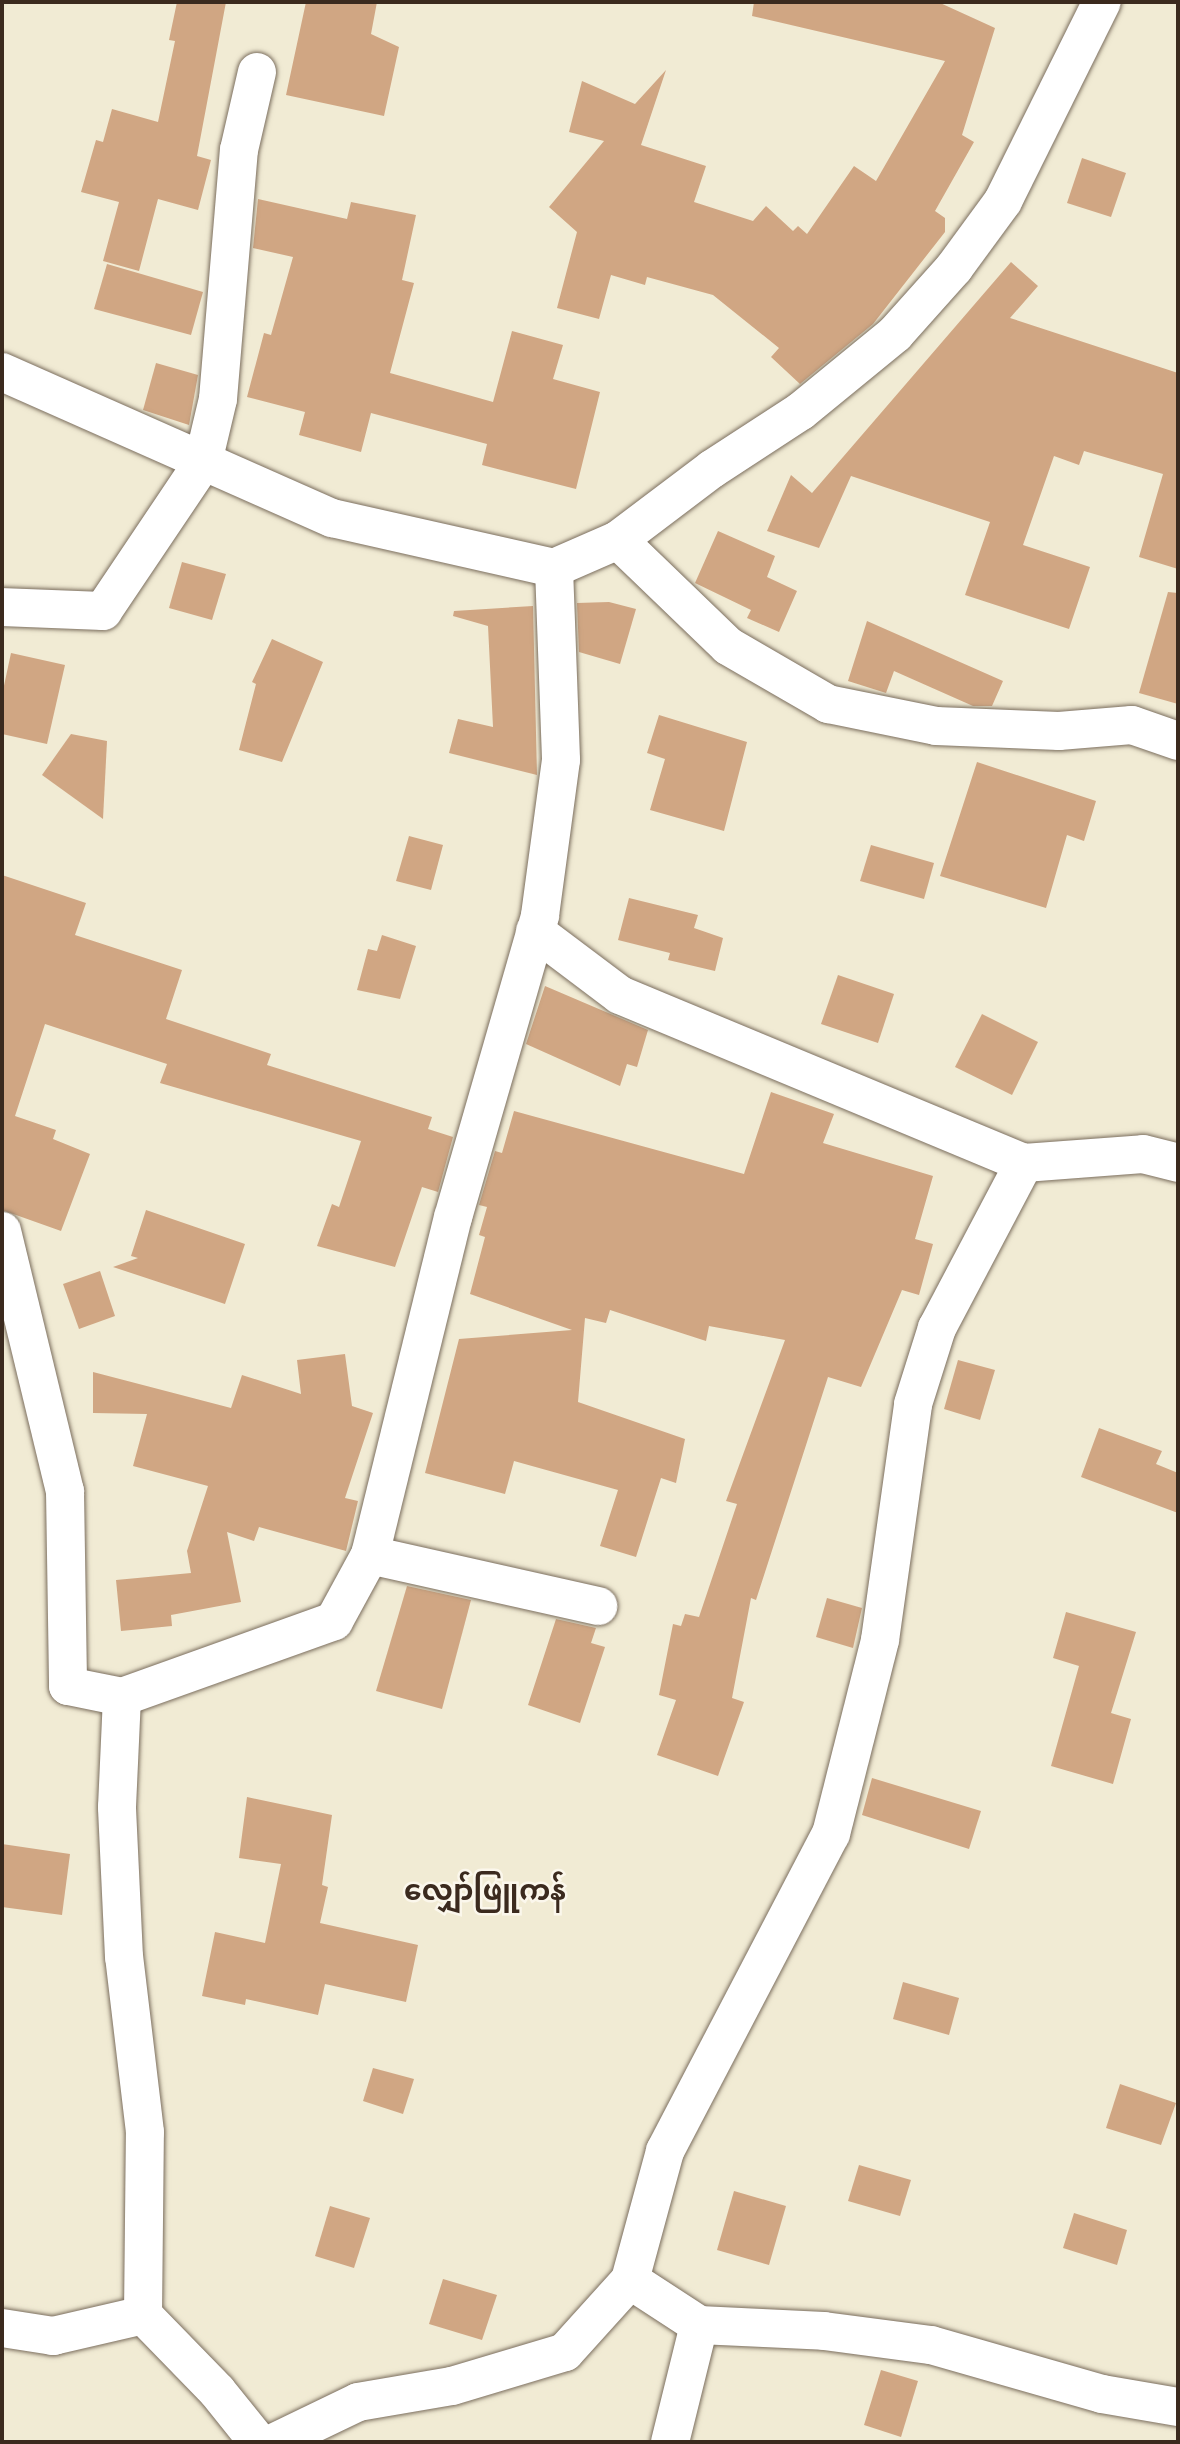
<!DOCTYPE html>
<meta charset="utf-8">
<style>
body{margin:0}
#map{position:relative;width:1180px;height:2444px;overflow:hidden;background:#f1ebd4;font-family:"Balsamiq Sans","Noto Sans Myanmar",sans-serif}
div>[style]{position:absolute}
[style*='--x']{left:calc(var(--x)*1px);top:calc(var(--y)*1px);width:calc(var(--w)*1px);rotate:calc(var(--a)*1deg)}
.building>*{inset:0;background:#d0a683}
.roads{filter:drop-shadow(0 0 2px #7b6e5e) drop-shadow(0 0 2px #7b6e5e)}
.minor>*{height:38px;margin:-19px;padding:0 19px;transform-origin:19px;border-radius:19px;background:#fff}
span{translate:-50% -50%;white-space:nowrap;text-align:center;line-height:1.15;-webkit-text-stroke:5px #fbf7ec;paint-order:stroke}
.quarter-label{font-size:28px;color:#3b2a1e;font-weight:700}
.frame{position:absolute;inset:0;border:4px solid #3b2a1e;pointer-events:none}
</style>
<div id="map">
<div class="building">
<i style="clip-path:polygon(177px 2px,226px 2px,197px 156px,211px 160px,198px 210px,158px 199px,139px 271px,103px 261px,119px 202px,81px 192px,96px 140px,103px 142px,112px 109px,158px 122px,175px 41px,169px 40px)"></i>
<i style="clip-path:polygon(306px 2px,377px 2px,371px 34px,399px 47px,384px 116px,286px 95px)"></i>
<i style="clip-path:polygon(754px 2px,938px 2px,995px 28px,962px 135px,974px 142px,935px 211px,945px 218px,945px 232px,873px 324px,800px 384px,771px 357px,779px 348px,713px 295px,647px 277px,645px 285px,611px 275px,599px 319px,557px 308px,577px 232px,549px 207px,604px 141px,569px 132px,582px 81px,635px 104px,666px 70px,641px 145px,706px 166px,694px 202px,753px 221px,766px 206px,793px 231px,798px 226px,807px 234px,854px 166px,876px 181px,945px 61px,752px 16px)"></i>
<i style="clip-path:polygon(1082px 158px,1126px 173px,1111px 217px,1067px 203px)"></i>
<i style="clip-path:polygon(258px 199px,347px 219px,351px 202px,416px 215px,402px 280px,414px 283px,390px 373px,493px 402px,512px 331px,563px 345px,553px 379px,600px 392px,576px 489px,482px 465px,487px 444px,371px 413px,361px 452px,299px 435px,305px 412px,247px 397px,264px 333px,271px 335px,293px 257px,253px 248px)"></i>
<i style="clip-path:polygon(1011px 262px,1038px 286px,1010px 318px,1178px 373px,1178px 569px,1139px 557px,1163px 474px,1084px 451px,1079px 465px,1054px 456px,1023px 545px,1090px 567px,1069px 629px,965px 595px,990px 522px,851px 476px,819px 548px,767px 531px,791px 475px,812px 493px)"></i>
<i style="clip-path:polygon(107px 264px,203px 292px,191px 335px,94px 309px)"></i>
<i style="clip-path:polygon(156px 363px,198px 375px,189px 425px,143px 410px)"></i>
<i style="clip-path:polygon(718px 531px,775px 556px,767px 577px,797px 591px,779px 632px,747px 618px,751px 610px,695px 583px)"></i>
<i style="clip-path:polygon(182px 562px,226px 574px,212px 620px,169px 608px)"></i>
<i style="clip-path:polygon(1168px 592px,1178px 593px,1178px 704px,1139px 693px)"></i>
<i style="clip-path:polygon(609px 602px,636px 609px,620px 664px,579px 652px,577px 603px)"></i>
<i style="clip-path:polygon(533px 606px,537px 775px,449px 753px,458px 719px,493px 727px,488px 626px,453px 616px,454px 611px)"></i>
<i style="clip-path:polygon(867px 621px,1003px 681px,992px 706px,973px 706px,894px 671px,886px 693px,848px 681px)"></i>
<i style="clip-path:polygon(272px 639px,323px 662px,282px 762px,239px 750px,256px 684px,252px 682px)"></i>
<i style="clip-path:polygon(11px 653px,65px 665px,47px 744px,2px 734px,2px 695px)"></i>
<i style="clip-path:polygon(659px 715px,747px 742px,724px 831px,650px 810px,665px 759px,647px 753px)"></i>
<i style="clip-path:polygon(71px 734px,107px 741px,103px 819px,42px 775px)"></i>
<i style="clip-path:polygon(977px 762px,1096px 801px,1084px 841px,1067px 835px,1046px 908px,940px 876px)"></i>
<i style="clip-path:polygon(409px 836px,443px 845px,431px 890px,396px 881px)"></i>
<i style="clip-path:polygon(871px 845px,934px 863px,924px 899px,860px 881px)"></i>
<i style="clip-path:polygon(2px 875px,86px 903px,75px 935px,182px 970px,166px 1019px,271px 1054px,267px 1065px,432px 1117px,428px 1129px,453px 1137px,438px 1192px,422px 1187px,395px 1267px,317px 1246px,332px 1204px,339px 1207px,361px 1141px,160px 1083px,167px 1064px,45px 1024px,15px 1116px,56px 1130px,53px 1139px,90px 1154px,61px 1231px,2px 1210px)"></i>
<i style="clip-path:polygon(629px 898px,698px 915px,694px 928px,723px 938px,715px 971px,668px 960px,670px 953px,618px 940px)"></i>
<i style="clip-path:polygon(382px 935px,416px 946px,400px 999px,357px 990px,368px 949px,377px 951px)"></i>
<i style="clip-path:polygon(838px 975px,894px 994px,878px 1043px,821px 1024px)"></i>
<i style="clip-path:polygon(545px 986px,648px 1030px,637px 1067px,627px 1064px,620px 1086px,526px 1044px)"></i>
<i style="clip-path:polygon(982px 1014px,1038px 1042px,1012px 1095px,955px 1067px)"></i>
<i style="clip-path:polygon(771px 1092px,834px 1114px,823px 1143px,933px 1176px,915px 1239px,933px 1244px,919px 1295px,902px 1290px,861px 1387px,828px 1377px,756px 1600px,751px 1598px,732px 1698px,744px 1702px,718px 1776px,657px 1755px,676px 1700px,659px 1695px,673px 1624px,681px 1626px,685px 1614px,699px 1617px,737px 1504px,726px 1501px,785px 1340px,709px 1326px,706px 1341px,610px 1310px,606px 1323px,585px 1318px,578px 1402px,685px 1439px,676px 1483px,661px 1478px,636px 1557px,600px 1546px,618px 1490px,514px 1461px,505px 1494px,425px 1473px,459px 1339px,572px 1330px,470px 1294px,485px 1237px,479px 1235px,487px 1207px,479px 1205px,495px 1151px,502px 1153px,514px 1111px,744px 1174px)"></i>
<i style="clip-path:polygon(146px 1210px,245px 1244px,225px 1304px,113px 1267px,138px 1258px,131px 1256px)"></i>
<i style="clip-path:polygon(100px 1271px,115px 1316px,79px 1329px,63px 1284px)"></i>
<i style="clip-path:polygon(345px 1354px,352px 1406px,373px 1413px,345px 1498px,358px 1501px,346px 1551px,259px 1527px,254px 1541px,227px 1532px,241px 1602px,171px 1615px,172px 1626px,121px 1631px,116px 1580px,191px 1573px,187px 1551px,208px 1486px,133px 1466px,147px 1414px,93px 1413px,93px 1372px,231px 1408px,242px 1375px,301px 1394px,297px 1360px)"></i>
<i style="clip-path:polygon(958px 1360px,995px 1370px,980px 1420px,944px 1409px)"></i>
<i style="clip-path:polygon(1099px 1428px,1162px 1451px,1156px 1464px,1178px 1473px,1178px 1513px,1081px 1477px)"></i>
<i style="clip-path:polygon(407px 1586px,471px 1600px,442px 1709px,376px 1691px)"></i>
<i style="clip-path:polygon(827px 1598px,862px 1608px,853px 1648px,816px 1637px)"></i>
<i style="clip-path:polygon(1066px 1612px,1136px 1632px,1111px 1713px,1131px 1719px,1113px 1784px,1051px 1766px,1079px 1666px,1053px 1658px)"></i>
<i style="clip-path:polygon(556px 1619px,596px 1628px,591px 1643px,605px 1647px,580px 1723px,528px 1705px)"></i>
<i style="clip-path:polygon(872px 1778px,981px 1811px,969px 1849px,862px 1815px)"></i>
<i style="clip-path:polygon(247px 1797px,332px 1815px,322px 1885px,328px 1887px,320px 1923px,418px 1945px,406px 2002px,325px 1984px,318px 2015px,246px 1999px,245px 2005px,202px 1996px,215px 1932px,265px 1943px,281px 1864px,239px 1858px)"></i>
<i style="clip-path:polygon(2px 1844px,70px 1854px,62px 1915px,2px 1907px)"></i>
<i style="clip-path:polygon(903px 1982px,959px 1998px,949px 2035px,893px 2019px)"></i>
<i style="clip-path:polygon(373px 2068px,414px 2079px,403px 2114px,363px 2101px)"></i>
<i style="clip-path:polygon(1120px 2084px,1176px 2103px,1161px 2145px,1106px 2128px)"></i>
<i style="clip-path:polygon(859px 2165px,911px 2180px,900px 2216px,848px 2201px)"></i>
<i style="clip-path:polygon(734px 2191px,786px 2206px,769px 2265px,717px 2250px)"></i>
<i style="clip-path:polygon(330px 2206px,370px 2218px,354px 2268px,315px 2256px)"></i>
<i style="clip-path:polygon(1074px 2213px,1127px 2230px,1117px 2265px,1063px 2248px)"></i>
<i style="clip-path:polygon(443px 2279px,497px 2295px,482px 2340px,429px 2324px)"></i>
<i style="clip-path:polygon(881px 2370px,918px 2381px,901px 2437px,864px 2425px)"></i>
</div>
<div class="roads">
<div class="minor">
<i style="--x:2;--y:372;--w:361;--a:23.9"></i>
<i style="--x:332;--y:518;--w:228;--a:12.7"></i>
<i style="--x:554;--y:568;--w:70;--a:-23.6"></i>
<i style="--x:618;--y:540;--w:118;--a:-37.1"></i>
<i style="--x:712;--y:469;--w:106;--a:-33.1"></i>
<i style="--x:801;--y:411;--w:122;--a:-39.3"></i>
<i style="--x:895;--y:334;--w:89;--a:-48.2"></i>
<i style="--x:954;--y:268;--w:83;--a:-53.8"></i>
<i style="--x:1003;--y:201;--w:222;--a:-63.6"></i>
<i style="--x:618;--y:540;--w:153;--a:43.9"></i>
<i style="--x:728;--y:646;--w:116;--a:30.1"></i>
<i style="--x:828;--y:704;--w:110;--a:11.5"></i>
<i style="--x:936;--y:726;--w:123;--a:2.3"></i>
<i style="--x:1059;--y:731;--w:73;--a:-4.7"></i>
<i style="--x:1132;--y:725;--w:49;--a:19.2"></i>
<i style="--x:554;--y:568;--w:192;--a:87.9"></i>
<i style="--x:561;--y:760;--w:157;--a:97.7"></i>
<i style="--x:540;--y:916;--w:313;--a:106.1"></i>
<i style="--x:453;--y:1217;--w:348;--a:103.8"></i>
<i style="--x:370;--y:1555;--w:234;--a:12.6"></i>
<i style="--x:2;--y:607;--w:101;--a:2.3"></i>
<i style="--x:103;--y:611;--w:179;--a:-56.1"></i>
<i style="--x:203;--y:462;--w:65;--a:-76.6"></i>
<i style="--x:218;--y:399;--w:250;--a:-85.2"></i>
<i style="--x:239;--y:150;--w:80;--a:-77"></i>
<i style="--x:535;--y:931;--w:106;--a:37"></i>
<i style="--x:620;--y:995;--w:438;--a:22.6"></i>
<i style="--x:1024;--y:1163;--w:119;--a:-4.3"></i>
<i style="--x:1143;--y:1154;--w:36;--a:14"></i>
<i style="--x:2;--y:1231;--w:268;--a:76.4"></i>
<i style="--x:65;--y:1491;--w:195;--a:89.1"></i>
<i style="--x:68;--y:1686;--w:55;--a:11.5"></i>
<i style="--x:630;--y:2280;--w:82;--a:33.1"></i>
<i style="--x:699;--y:2325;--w:121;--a:103.9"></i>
<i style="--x:699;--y:2325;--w:125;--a:2.7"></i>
<i style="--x:824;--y:2331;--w:108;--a:7.5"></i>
<i style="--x:931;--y:2345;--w:178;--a:16"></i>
<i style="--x:1102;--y:2394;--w:77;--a:9.7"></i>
<i style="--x:2;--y:2328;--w:52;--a:8.9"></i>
<i style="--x:53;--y:2336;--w:92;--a:-13.1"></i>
<i style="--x:258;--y:2442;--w:65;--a:-128.8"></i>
<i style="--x:217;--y:2391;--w:106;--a:-134.2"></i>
<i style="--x:143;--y:2315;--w:183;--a:-89.4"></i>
<i style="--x:145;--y:2132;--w:176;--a:-96.8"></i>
<i style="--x:124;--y:1957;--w:150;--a:-92.7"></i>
<i style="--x:117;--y:1807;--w:110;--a:-87.4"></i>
<i style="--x:122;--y:1697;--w:225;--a:-19.7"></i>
<i style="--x:334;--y:1621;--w:75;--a:-61.4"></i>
<i style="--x:275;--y:2442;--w:92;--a:-25.7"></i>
<i style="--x:358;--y:2402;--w:95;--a:-9.7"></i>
<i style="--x:452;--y:2386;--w:118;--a:-16.7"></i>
<i style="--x:565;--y:2352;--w:97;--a:-47.9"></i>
<i style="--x:630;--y:2280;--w:134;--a:-74.8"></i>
<i style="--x:665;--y:2151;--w:358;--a:-62.4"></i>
<i style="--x:831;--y:1834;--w:200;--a:-75.8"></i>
<i style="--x:880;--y:1640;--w:238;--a:-82"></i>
<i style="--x:913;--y:1404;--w:80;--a:-72.5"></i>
<i style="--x:937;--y:1328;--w:187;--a:-62.2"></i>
</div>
</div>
<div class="quarter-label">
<span style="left:485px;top:1892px">လျှော်ဖြူကန်</span>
</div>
<div class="frame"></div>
</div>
